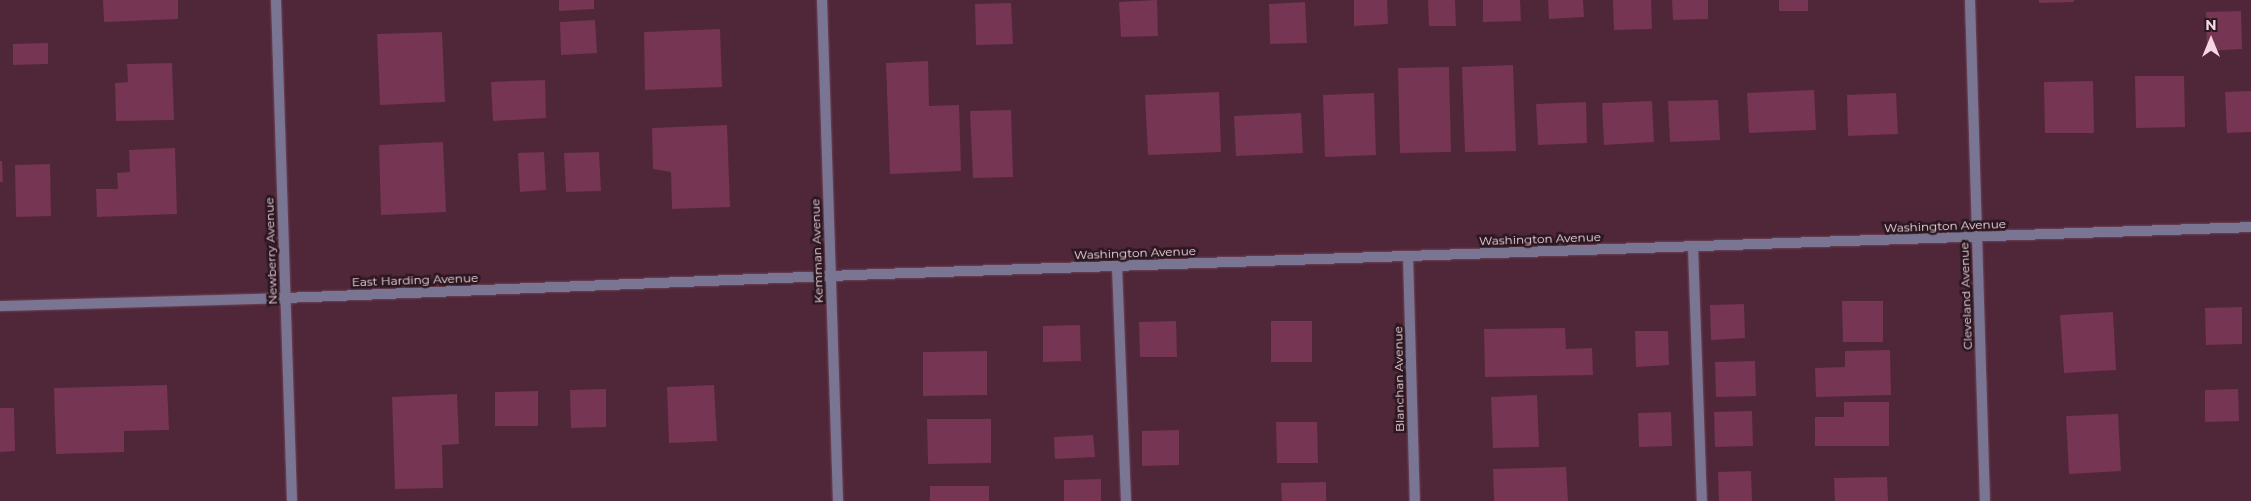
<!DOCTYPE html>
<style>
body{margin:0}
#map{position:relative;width:2251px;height:501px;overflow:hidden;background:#502639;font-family:Montserrat,sans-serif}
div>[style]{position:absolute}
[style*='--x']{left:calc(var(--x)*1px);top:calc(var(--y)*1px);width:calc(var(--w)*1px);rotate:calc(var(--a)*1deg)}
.building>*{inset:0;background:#753553}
.roads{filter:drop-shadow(0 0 1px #6e4658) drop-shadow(0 0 1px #6e4658)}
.service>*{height:10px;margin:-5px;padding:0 5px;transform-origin:5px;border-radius:5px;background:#7a7592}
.minor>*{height:10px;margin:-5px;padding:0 5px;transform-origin:5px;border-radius:5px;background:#7a7592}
.tertiary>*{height:10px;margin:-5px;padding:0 5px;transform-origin:5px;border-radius:5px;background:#7a7592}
span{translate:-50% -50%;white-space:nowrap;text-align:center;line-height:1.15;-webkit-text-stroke:5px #2a171f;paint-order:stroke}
.street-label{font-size:12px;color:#f5d8e3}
.north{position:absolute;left:2186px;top:15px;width:50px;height:50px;-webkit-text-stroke:4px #2a171f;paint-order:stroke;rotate:0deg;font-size:14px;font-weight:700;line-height:20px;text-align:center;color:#f5d8e3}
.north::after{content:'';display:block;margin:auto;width:18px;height:22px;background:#f5d8e3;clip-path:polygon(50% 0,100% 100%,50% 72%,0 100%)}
</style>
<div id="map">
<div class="building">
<i style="clip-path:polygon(103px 0,178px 0,178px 19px,104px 22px)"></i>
<i style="clip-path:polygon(559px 0,594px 0,594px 9px,559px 11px)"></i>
<i style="clip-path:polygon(1157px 0,1158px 36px,1121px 37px,1119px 2px)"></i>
<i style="clip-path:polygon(1354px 0,1387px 0,1388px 24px,1354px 26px)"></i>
<i style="clip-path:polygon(1428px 0,1455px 0,1456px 26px,1429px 26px)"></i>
<i style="clip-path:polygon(1483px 0,1520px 0,1521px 21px,1483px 22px)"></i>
<i style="clip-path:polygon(1548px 0,1583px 0,1584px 17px,1549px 19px)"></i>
<i style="clip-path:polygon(1613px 0,1651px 0,1652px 29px,1614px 30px)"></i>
<i style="clip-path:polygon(1672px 0,1708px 0,1708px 19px,1673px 20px)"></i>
<i style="clip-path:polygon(1779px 0,1808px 0,1808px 11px,1779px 11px)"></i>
<i style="clip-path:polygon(2039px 0,2074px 0,2074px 2px,2039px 3px)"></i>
<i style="clip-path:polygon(1305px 2px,1307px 43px,1270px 44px,1269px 4px)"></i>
<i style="clip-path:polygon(1011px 3px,1013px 44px,976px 45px,975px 4px)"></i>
<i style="clip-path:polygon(2241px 11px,2242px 49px,2207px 51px,2206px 12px)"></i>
<i style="clip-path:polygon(595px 20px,597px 53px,561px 55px,560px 22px)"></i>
<i style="clip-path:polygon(720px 29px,722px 87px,645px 90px,644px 32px)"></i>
<i style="clip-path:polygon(442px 32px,445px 102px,380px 105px,377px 34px)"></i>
<i style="clip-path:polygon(48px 43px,48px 64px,13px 65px,13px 44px)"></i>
<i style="clip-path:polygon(928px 61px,929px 106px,959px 105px,961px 171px,890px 174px,886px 63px)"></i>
<i style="clip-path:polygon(172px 63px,174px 120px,116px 121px,115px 83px,128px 82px,127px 64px)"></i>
<i style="clip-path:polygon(1513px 65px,1516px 151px,1465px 152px,1462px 67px)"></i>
<i style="clip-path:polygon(1449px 67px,1451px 152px,1400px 153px,1398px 68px)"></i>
<i style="clip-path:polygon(2135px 76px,2184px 76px,2185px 127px,2136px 128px)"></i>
<i style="clip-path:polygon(545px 80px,546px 118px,493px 121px,491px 82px)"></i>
<i style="clip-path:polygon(2093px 81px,2094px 133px,2045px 133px,2044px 82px)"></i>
<i style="clip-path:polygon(1814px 90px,1816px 130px,1749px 133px,1747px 93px)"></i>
<i style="clip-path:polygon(2251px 91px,2251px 132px,2227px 133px,2225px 92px)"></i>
<i style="clip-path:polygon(1219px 92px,1221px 152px,1148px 155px,1145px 95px)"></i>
<i style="clip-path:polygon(1374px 93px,1376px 155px,1325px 157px,1323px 95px)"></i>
<i style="clip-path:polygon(1896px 93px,1898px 134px,1848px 136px,1847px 95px)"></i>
<i style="clip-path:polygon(1718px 100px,1720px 140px,1670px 142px,1668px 101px)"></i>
<i style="clip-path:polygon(1652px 101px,1654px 142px,1604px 145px,1602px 103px)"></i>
<i style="clip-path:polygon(1586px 102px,1587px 143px,1538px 145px,1536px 104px)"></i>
<i style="clip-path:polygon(1011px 110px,1013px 177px,973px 178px,970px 111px)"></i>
<i style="clip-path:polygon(1301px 113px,1303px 153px,1236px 156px,1234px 116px)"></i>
<i style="clip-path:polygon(727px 125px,730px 207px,672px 209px,671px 172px,653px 169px,652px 128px)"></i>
<i style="clip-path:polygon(443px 142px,446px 212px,381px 215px,379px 145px)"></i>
<i style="clip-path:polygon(175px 148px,177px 214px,97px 217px,96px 189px,118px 189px,117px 173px,130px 172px,129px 150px)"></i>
<i style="clip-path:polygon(544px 152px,546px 190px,520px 192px,518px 153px)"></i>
<i style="clip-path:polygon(599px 152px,601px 191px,566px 192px,564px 153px)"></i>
<i style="clip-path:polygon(0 161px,2px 161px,3px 182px,0 182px)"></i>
<i style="clip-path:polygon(50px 164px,51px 216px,16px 217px,15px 165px)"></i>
<i style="clip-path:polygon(1842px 301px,1883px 301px,1883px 342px,1843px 342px)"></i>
<i style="clip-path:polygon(1744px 304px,1745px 338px,1711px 340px,1710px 305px)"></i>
<i style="clip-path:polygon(2242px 307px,2242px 344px,2206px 345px,2205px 308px)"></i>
<i style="clip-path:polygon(2113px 312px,2116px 370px,2064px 373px,2060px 315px)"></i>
<i style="clip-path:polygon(1176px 321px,1177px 357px,1140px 357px,1139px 322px)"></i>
<i style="clip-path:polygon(1271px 321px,1312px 321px,1312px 362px,1271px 362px)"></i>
<i style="clip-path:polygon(1080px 325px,1081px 361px,1043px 362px,1043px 326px)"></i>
<i style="clip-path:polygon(1565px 328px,1566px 349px,1592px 348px,1593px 375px,1485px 377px,1484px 329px)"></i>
<i style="clip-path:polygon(1635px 331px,1668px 331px,1669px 365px,1636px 367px)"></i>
<i style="clip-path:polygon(1890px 350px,1891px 395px,1816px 397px,1815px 368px,1845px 367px,1845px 351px)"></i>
<i style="clip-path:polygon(987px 351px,987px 395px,923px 396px,923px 352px)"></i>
<i style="clip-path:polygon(1755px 361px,1756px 396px,1716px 397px,1715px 362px)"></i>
<i style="clip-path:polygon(167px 385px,169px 430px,124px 431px,124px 452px,56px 454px,54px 388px)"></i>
<i style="clip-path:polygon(714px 385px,717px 441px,669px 443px,667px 387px)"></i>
<i style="clip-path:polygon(606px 389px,606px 427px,571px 428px,570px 390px)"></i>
<i style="clip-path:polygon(2238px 389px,2239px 421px,2205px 422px,2205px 390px)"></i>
<i style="clip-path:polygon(538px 391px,538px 426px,495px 426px,495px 392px)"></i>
<i style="clip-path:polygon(457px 394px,459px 444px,442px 445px,443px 488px,395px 489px,392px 397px)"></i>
<i style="clip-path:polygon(1537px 395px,1539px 447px,1493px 448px,1491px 397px)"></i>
<i style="clip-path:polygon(1844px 402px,1889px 402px,1889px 446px,1815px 446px,1815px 417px,1844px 417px)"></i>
<i style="clip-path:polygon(0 408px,14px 408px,15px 451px,0 452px)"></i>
<i style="clip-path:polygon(1752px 411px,1753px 446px,1715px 447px,1714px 412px)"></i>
<i style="clip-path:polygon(1671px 412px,1672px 446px,1639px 447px,1638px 413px)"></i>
<i style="clip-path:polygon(2118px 414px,2121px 471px,2069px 474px,2066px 416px)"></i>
<i style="clip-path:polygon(927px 419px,991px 419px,991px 463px,928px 464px)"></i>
<i style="clip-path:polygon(1276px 422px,1317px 422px,1318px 463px,1277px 463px)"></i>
<i style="clip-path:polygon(1179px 430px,1179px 465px,1142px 466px,1142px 431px)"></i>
<i style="clip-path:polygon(1093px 435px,1095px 457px,1055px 459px,1054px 437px)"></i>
<i style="clip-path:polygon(1566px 467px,1568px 501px,1494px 501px,1493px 469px)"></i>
<i style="clip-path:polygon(1751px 471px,1752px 501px,1719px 501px,1718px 472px)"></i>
<i style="clip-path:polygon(1887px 477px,1888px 501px,1835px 501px,1834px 478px)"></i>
<i style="clip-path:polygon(1101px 479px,1101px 501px,1064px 501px,1064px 480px)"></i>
<i style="clip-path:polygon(1326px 482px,1326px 501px,1282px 501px,1281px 483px)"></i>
<i style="clip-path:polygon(930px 486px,989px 486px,989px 501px,930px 501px)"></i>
</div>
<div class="roads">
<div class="service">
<i style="--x:1693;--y:247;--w:254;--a:88"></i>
<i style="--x:1117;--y:266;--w:235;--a:87.8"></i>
</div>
<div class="minor">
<i style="--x:276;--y:0;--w:501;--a:88.17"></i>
<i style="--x:1970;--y:0;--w:501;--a:88.29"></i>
<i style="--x:1408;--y:256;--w:245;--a:88.4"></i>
</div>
<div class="tertiary">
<i style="--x:822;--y:0;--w:501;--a:88.17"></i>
<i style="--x:0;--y:306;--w:285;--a:-1.6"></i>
<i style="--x:285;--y:298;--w:596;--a:-2.31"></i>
<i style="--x:881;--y:274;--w:1371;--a:-1.96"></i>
</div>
</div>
<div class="street-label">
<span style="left:1945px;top:226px;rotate:-2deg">Washington Avenue</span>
<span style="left:1540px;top:239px;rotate:-2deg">Washington Avenue</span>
<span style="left:271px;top:251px;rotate:-92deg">Newberry Avenue</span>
<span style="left:817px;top:251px;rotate:-92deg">Kemman Avenue</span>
<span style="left:1135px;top:253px;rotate:-2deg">Washington Avenue</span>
<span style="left:415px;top:280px;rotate:-2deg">East Harding Avenue</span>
<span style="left:1966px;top:296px;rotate:-92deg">Cleveland Avenue</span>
<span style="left:1399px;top:379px;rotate:-91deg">Blanchan Avenue</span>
</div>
<div class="north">N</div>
</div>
